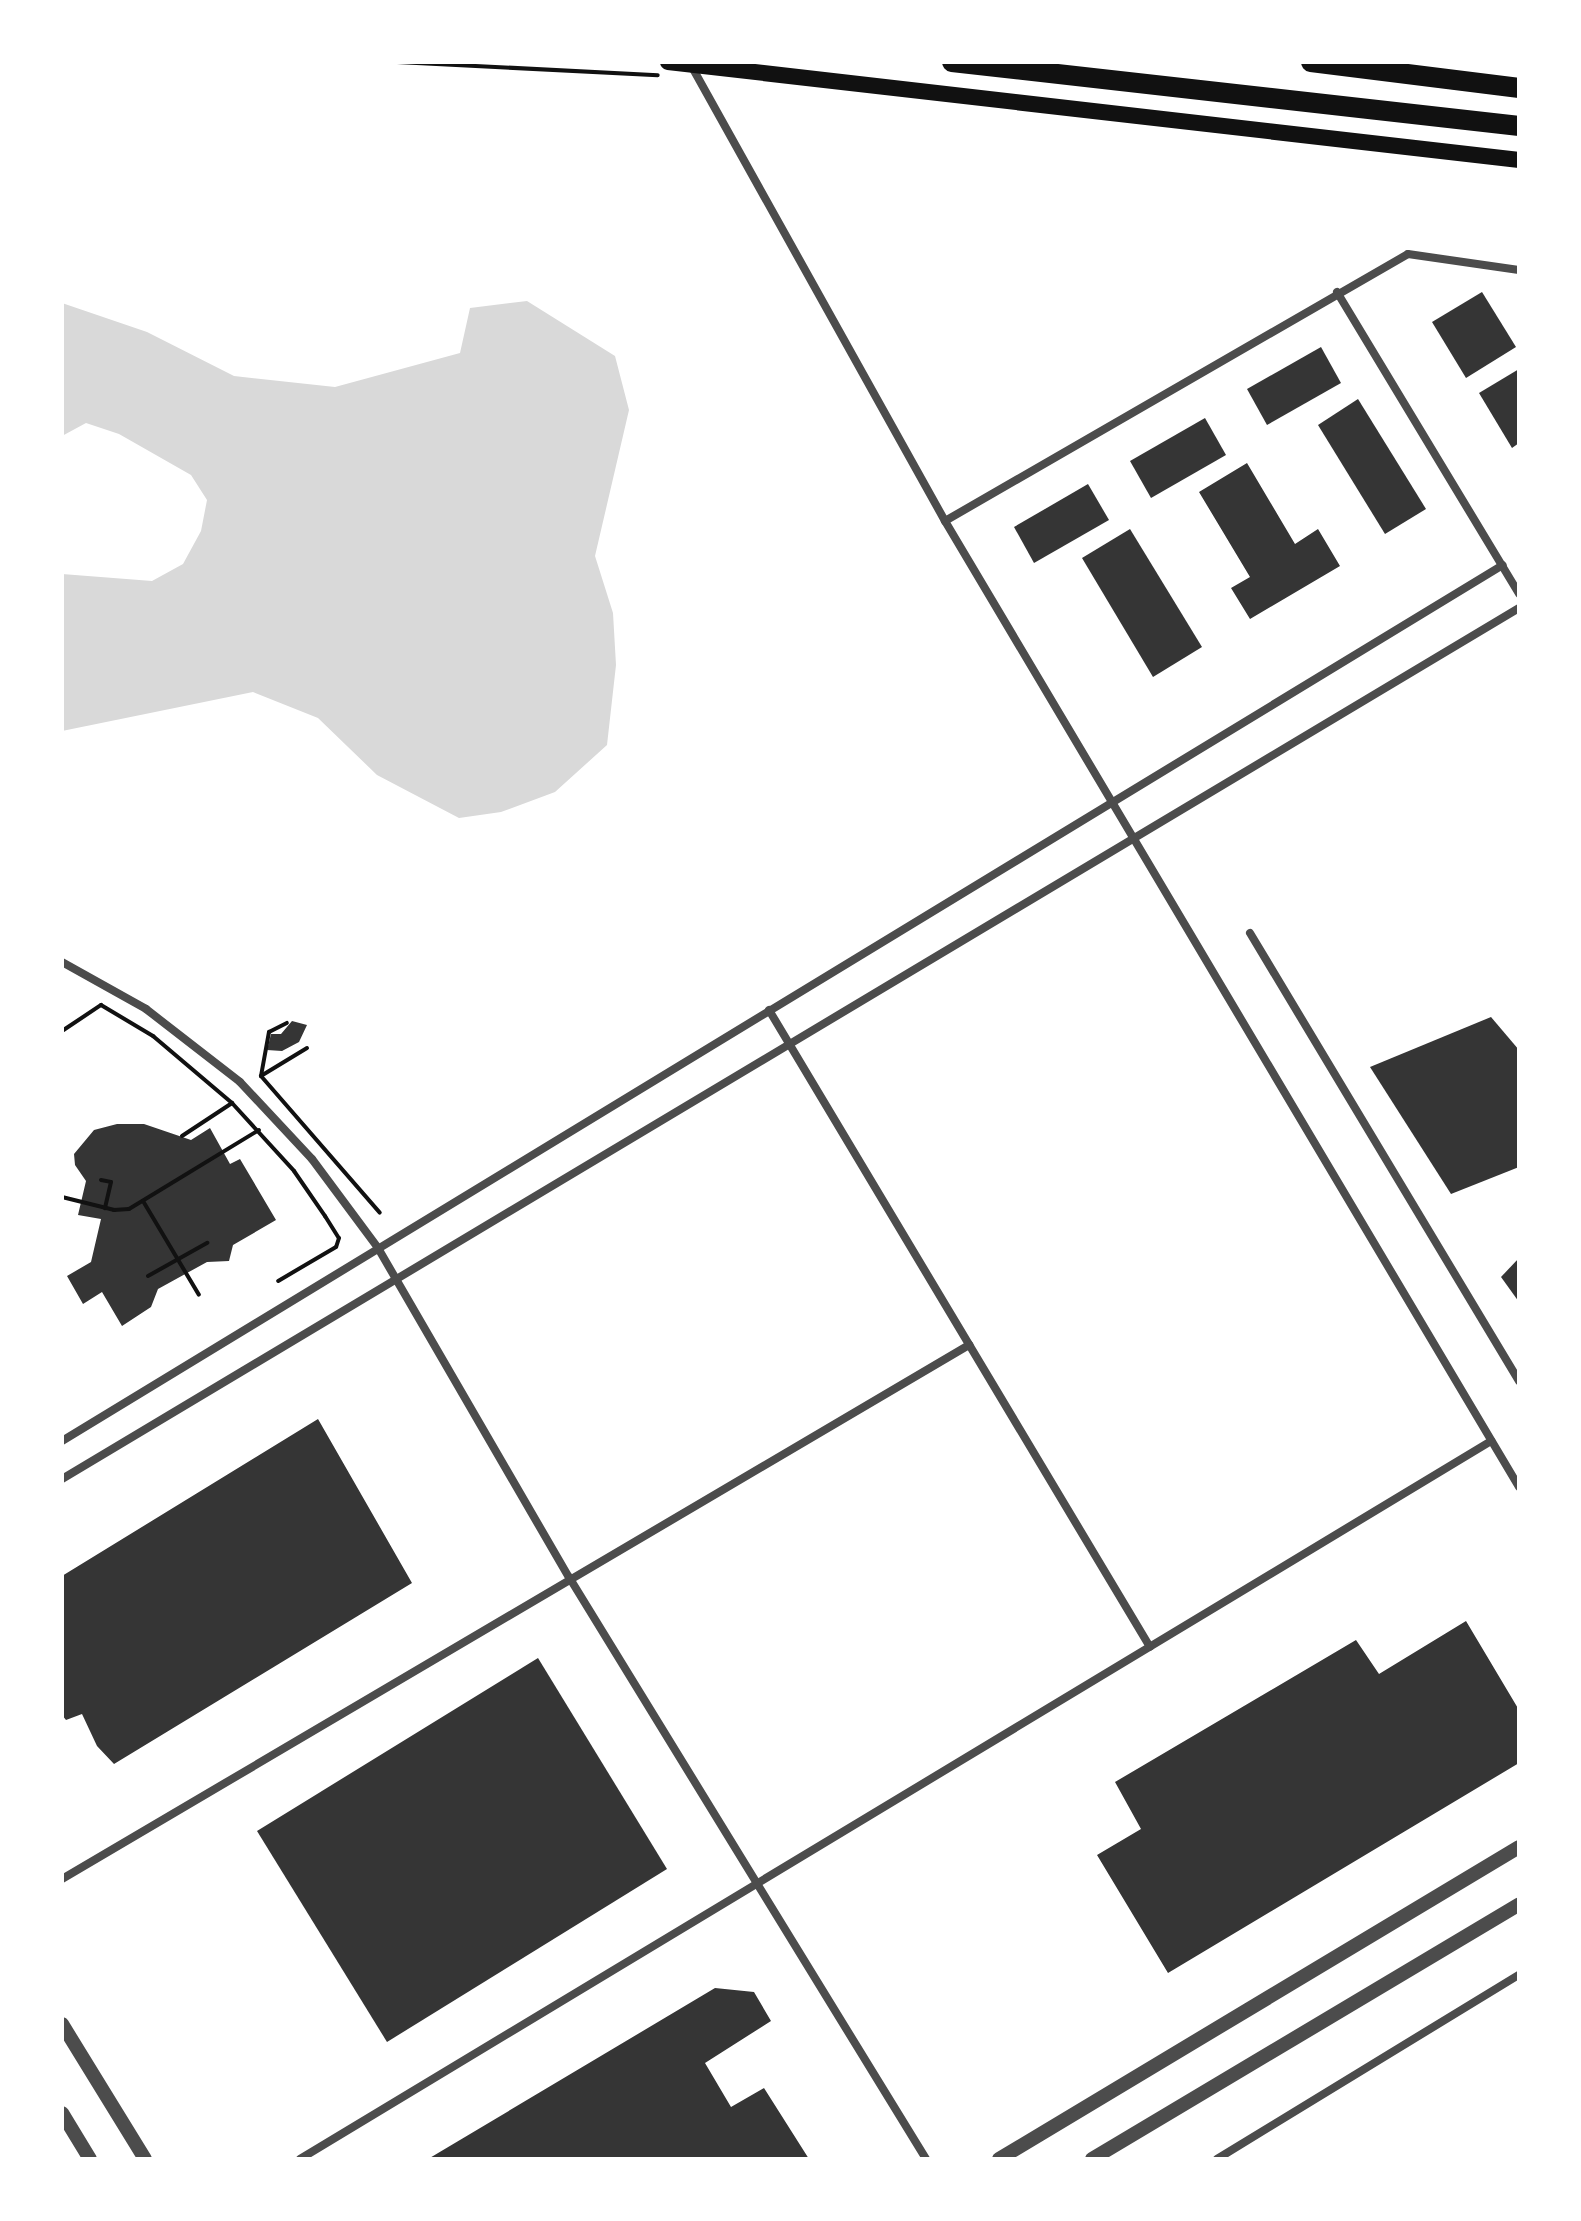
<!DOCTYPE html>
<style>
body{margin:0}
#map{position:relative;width:1581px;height:2221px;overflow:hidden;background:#fff;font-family:"Fira Sans",sans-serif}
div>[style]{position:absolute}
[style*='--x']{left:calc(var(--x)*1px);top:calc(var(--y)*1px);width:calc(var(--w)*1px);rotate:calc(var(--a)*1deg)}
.water>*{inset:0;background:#d9d9d9}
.building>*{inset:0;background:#353535}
.path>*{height:4px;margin:-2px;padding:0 2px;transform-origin:2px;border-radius:2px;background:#111}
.minor>*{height:8px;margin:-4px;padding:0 4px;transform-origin:4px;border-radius:4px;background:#4c4c4c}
.tertiary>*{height:14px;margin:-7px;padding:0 7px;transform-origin:7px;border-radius:7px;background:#4c4c4c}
.secondary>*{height:16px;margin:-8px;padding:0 8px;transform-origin:8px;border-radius:8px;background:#111}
.motorway>*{height:20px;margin:-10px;padding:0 10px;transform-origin:10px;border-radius:10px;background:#111}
span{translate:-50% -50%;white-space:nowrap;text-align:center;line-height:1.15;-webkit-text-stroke:6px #fff;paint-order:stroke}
.frame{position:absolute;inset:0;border:64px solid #fff;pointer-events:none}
</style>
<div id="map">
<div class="water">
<i style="clip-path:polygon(527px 301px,615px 356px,629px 410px,595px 556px,613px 613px,616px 665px,607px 745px,555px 792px,501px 812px,459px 818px,377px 775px,318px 718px,253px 692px,62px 731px,62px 574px,152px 581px,183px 564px,201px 531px,207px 500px,191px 475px,119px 434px,86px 423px,62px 436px,62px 303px,147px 332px,234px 376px,335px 387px,460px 353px,470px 308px)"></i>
</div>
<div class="building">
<i style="clip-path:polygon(1482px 292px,1516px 347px,1466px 378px,1432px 322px)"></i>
<i style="clip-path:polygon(1321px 347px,1341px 383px,1267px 425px,1247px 389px)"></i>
<i style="clip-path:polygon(1519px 369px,1519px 443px,1512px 448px,1479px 393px)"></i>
<i style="clip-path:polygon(1358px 399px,1426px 509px,1385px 534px,1318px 425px)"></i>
<i style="clip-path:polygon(1205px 418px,1226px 455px,1151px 498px,1130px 461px)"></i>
<i style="clip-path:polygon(1247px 463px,1295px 544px,1318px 529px,1340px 566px,1250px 619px,1231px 588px,1250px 577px,1199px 492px)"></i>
<i style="clip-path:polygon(1088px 484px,1109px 520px,1034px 563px,1014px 527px)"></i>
<i style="clip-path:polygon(1130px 529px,1202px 647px,1153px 677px,1082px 558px)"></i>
<i style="clip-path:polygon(1491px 1017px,1519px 1050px,1519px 1167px,1451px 1194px,1370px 1067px)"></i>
<i style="clip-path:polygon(292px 1021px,307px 1025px,299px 1042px,282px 1051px,267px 1050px,271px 1034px,281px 1034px)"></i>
<i style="clip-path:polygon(117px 1124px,144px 1124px,191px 1140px,210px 1128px,230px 1164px,240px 1159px,276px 1220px,233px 1245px,229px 1261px,207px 1262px,158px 1289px,151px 1307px,122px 1326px,102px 1292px,83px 1304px,67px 1276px,91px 1262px,101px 1219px,78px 1215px,86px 1181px,75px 1165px,74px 1154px,94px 1130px)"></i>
<i style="clip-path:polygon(1519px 1258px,1519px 1302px,1501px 1277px)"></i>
<i style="clip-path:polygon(318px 1419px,412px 1583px,114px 1764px,97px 1746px,82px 1714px,66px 1720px,62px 1715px,62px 1576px)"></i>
<i style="clip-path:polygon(1466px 1621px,1519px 1710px,1519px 1763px,1168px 1973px,1097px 1855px,1141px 1829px,1115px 1782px,1356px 1640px,1379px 1674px)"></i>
<i style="clip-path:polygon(538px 1658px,667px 1869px,387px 2042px,257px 1831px)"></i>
<i style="clip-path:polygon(715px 1988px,754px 1992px,771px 2021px,705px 2063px,731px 2107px,764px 2088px,809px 2159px,428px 2159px)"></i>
</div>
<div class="path">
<i style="--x:397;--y:62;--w:261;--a:2.9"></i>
<i style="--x:62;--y:1031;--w:47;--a:-33.7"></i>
<i style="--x:101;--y:1005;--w:61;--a:30.8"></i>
<i style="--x:153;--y:1036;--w:104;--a:40.3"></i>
<i style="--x:307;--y:1048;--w:54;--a:148.7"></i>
<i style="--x:261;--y:1076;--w:181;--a:49"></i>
<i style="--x:261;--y:1076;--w:45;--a:-79.7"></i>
<i style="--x:269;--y:1032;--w:20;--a:-27"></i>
<i style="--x:182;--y:1136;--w:60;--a:-33.4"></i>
<i style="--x:232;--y:1103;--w:92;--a:47.6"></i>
<i style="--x:294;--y:1171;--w:55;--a:55.4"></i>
<i style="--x:325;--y:1216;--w:26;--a:58"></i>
<i style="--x:339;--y:1238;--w:9;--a:108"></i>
<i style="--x:336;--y:1247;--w:67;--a:149.6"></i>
<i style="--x:101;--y:1180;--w:10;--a:11"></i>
<i style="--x:111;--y:1182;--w:27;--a:103"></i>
<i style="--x:62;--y:1197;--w:54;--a:14"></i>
<i style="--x:114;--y:1210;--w:15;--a:-4"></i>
<i style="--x:129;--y:1209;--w:152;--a:-31.3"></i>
<i style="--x:143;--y:1201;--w:109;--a:59.2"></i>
<i style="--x:148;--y:1276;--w:68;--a:-29.2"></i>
</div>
<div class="minor">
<i style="--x:692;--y:67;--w:520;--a:60.87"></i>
<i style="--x:945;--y:521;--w:1124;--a:59.28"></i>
<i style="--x:1337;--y:292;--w:353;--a:58.9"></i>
<i style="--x:945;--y:521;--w:534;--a:-29.97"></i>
<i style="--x:1408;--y:254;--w:112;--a:8.2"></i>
<i style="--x:1250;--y:933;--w:523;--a:59.02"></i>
<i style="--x:62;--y:962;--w:96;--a:29.2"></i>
<i style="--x:146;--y:1009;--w:119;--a:37.8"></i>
<i style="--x:240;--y:1082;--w:105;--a:46.9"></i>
<i style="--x:312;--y:1159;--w:111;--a:53.4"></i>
<i style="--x:378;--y:1248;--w:380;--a:59.9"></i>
<i style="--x:569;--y:1577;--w:683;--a:58.47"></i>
<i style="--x:769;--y:1010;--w:742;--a:59.12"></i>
<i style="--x:62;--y:1441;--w:1686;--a:-31.3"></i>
<i style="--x:62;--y:1479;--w:1697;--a:-30.87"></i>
<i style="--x:62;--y:1879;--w:1053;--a:-30.49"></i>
<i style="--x:300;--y:2159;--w:1391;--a:-31.08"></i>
<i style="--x:1217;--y:2159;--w:354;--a:-31.4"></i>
</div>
<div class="tertiary">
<i style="--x:62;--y:2024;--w:158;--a:58.4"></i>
<i style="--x:62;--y:2113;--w:54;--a:58.7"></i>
<i style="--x:999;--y:2159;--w:606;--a:-30.96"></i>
<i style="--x:1092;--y:2159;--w:497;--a:-30.8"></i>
</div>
<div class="secondary">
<i style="--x:668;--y:62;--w:857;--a:6.57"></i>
</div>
<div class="motorway">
<i style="--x:952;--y:62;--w:571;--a:6.44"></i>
<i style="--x:1311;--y:62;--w:210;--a:7.1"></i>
</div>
<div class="frame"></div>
</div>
